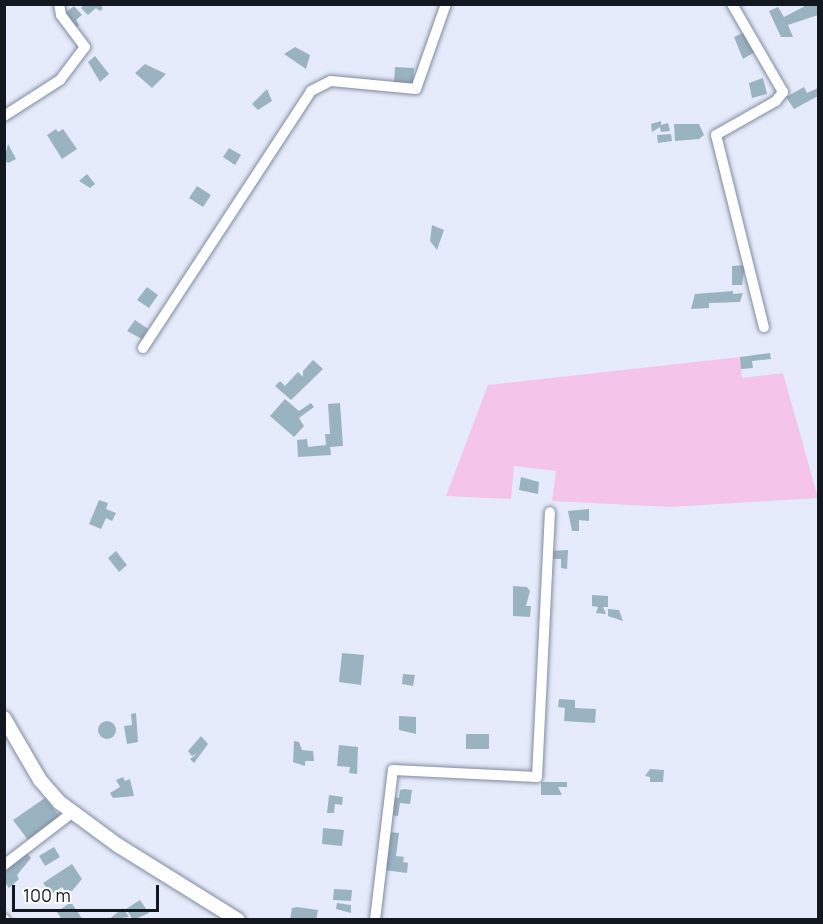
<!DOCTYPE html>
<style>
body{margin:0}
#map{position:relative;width:823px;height:924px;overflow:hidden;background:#e5ebfa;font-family:Manrope,sans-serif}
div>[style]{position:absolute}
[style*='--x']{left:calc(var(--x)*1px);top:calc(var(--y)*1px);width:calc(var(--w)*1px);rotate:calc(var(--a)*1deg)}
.green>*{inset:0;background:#f5c4ea}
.building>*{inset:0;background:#99b3c1}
.round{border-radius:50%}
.roads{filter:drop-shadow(0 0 2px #808aa1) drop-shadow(0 0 2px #808aa1)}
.minor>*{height:10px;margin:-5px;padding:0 5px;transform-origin:5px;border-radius:5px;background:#fff}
.major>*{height:14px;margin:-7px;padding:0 7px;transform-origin:7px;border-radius:7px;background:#fff}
span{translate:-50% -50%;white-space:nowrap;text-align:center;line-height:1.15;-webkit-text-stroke:5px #fff;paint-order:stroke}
.frame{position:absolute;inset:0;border:6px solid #131720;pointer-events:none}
.scale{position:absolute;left:12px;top:885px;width:147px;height:27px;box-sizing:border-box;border:3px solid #131720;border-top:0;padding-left:8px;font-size:18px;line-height:21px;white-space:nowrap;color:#131720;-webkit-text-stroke:4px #fff;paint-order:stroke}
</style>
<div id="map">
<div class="green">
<i style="clip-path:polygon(740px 357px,742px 378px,783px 373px,818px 498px,670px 507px,552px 501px,556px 471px,514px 466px,511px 499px,446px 496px,488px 385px)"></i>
</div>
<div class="building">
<i style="clip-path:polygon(85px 4px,99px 4px,103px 8px,100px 11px,96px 8px,88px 15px,81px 8px)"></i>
<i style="clip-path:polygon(809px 4px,818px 5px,818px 15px,788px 25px,793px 37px,781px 37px,769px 11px,778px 7px,784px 17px)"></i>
<i style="clip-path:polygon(74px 6px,82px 15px,76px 20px,79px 25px,76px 28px,65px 13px)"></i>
<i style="clip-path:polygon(745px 32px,758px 50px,743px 59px,734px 37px)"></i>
<i style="clip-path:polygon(295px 47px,310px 55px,306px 69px,284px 54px)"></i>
<i style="clip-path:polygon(95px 56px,109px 74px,100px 82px,88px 62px)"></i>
<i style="clip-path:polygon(145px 64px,166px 74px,152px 88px,135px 73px)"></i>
<i style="clip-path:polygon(395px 67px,414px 68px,413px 83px,394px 83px)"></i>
<i style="clip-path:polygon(763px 78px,767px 94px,752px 98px,749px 83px)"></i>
<i style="clip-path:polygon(804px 87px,807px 93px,818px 88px,818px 96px,794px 109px,786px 97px)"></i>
<i style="clip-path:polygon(267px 89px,272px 101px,258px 110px,252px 104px)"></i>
<i style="clip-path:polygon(661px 121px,661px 125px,668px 123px,670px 131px,661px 132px,660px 127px,652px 132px,651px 124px)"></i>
<i style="clip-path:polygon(674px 124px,699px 124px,704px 135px,699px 139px,675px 141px)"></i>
<i style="clip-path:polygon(56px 129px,58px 132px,63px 129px,77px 149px,62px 159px,47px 135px)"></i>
<i style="clip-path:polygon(671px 134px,672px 141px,658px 143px,657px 135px)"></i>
<i style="clip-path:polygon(8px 144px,16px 159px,8px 163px,4px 160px)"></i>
<i style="clip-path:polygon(229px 148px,241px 155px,235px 165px,223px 157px)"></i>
<i style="clip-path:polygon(87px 174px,95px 184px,90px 188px,79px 181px)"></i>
<i style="clip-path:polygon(197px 186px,211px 195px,203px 207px,189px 198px)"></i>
<i style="clip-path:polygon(432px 225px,444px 230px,437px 250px,430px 241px)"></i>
<i style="clip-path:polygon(745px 265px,742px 285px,732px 285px,732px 266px)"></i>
<i style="clip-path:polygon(147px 287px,158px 295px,149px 308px,137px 300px)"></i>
<i style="clip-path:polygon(733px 291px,733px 294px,743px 293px,740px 302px,709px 303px,709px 308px,691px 309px,695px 294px)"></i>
<i style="clip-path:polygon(135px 320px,148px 329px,142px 339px,127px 331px)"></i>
<i style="clip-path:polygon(770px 353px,771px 359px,752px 361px,753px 368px,741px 369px,740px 357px)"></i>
<i style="clip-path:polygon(313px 360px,323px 369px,291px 400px,275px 386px,280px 381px,285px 386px,298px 372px,303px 377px,303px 371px)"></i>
<i style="clip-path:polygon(285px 399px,299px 411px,311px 403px,314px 407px,299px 418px,304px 426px,294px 437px,270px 416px)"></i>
<i style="clip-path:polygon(340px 403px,343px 446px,330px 447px,331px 455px,298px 457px,297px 440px,307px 439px,308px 447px,326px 445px,325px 434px,330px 434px,328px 404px)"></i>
<i style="clip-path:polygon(521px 477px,539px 482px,538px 494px,519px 490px)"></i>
<i style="clip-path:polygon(99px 500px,108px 503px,106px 509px,116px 513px,112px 521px,106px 518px,101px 529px,89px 524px)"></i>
<i style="clip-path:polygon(589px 509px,589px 521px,579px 520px,579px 531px,572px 531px,568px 511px)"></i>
<i style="clip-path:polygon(568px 550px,567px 569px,561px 568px,561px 559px,550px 559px,551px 551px)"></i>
<i style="clip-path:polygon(116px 551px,127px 565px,119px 572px,108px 558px)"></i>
<i style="clip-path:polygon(513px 586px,527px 587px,530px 591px,526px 606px,531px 606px,530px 617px,513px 616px)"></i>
<i style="clip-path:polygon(592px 595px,608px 596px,608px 607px,603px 607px,606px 614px,596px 613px,598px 607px,592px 606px)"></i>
<i style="clip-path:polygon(608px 609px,619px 610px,623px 621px,608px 616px)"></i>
<i style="clip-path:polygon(342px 653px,364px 655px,361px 685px,339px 682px)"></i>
<i style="clip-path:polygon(403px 674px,415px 675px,413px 686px,402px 684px)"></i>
<i style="clip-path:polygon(559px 699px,575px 700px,575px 708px,596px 709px,595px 723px,564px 721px,565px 708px,558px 707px)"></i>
<i style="clip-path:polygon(136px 713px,138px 742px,127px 744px,124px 726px,132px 725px,131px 714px)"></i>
<i style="clip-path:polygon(399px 716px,416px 717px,416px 734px,399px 730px)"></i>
<i class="round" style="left:98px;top:721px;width:18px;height:18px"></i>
<i style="clip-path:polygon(466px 734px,489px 734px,489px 749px,466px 749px)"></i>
<i style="clip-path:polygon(201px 736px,208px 744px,194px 763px,190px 759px,198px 753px,192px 756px,188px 751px)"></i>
<i style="clip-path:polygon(294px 741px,299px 742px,302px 750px,313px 751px,314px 761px,305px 761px,305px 766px,293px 762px)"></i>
<i style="clip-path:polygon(339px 745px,358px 747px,357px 774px,349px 773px,350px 767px,337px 766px)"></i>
<i style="clip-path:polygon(650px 769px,664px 770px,663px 782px,650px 782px,650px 777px,645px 776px)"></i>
<i style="clip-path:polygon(123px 777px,125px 781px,130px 779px,134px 796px,113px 798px,110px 793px,120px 787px,116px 780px)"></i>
<i style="clip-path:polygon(541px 782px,567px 782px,567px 787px,558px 787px,562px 795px,541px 795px)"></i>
<i style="clip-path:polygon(404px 789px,412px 790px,410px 804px,400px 803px,398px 816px,391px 815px,393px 797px,399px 798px,400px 790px)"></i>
<i style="clip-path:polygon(329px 795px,343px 797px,342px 805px,335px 804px,334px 813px,327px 813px)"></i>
<i style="clip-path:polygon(45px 798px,60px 817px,28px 840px,13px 820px)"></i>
<i style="clip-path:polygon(323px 828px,344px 830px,342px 846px,322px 844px)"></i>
<i style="clip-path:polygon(389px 832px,399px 833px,396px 856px,404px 857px,403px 862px,408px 863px,407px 873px,384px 870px)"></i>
<i style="clip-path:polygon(54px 847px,60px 857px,45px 866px,39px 856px)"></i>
<i style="clip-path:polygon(25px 851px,31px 858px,17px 875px,19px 879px,9px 888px,4px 881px,4px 868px)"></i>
<i style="clip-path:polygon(72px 864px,82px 879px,72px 891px,66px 890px,72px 898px,64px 903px,59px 895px,65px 891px,62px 887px,51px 894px,43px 883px)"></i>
<i style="clip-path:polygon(334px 889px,352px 890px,351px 901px,333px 900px)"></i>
<i style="clip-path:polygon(140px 900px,149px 913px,133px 920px,126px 909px)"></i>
<i style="clip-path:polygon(71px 902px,83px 920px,62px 920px,57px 912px)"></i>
<i style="clip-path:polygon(337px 903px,351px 905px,351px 913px,336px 909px)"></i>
<i style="clip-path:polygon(297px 907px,318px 910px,316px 920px,290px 920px,292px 908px)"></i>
<i style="clip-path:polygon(123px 908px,129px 917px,108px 920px)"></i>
</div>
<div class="roads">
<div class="minor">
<i style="--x:732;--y:4;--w:102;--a:59.9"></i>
<i style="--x:783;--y:92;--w:11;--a:128"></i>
<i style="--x:776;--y:101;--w:69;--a:150.5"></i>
<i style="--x:716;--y:135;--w:198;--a:76"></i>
<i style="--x:4;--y:116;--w:67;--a:-32.7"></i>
<i style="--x:60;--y:80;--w:41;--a:-52.9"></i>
<i style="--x:85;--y:47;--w:40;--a:-127"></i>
<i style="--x:61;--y:15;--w:11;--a:-100"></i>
<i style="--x:143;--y:348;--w:307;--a:-56.8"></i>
<i style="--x:311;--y:91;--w:22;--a:-27"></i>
<i style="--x:331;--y:81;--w:85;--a:5.4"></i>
<i style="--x:416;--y:89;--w:90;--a:-70.6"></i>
<i style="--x:4;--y:865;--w:87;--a:-37.5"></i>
<i style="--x:4;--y:919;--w:1;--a:45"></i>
<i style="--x:375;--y:920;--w:151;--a:-83.2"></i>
<i style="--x:393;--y:770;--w:144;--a:2.8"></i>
<i style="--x:537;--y:777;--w:265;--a:-87.2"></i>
</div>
<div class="major">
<i style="--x:4;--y:718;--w:72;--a:59.9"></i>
<i style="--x:40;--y:780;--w:29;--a:49"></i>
<i style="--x:59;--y:802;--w:74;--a:36.3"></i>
<i style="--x:119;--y:846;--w:140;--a:31.9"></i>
</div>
</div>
<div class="frame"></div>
<div class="scale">100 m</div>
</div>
